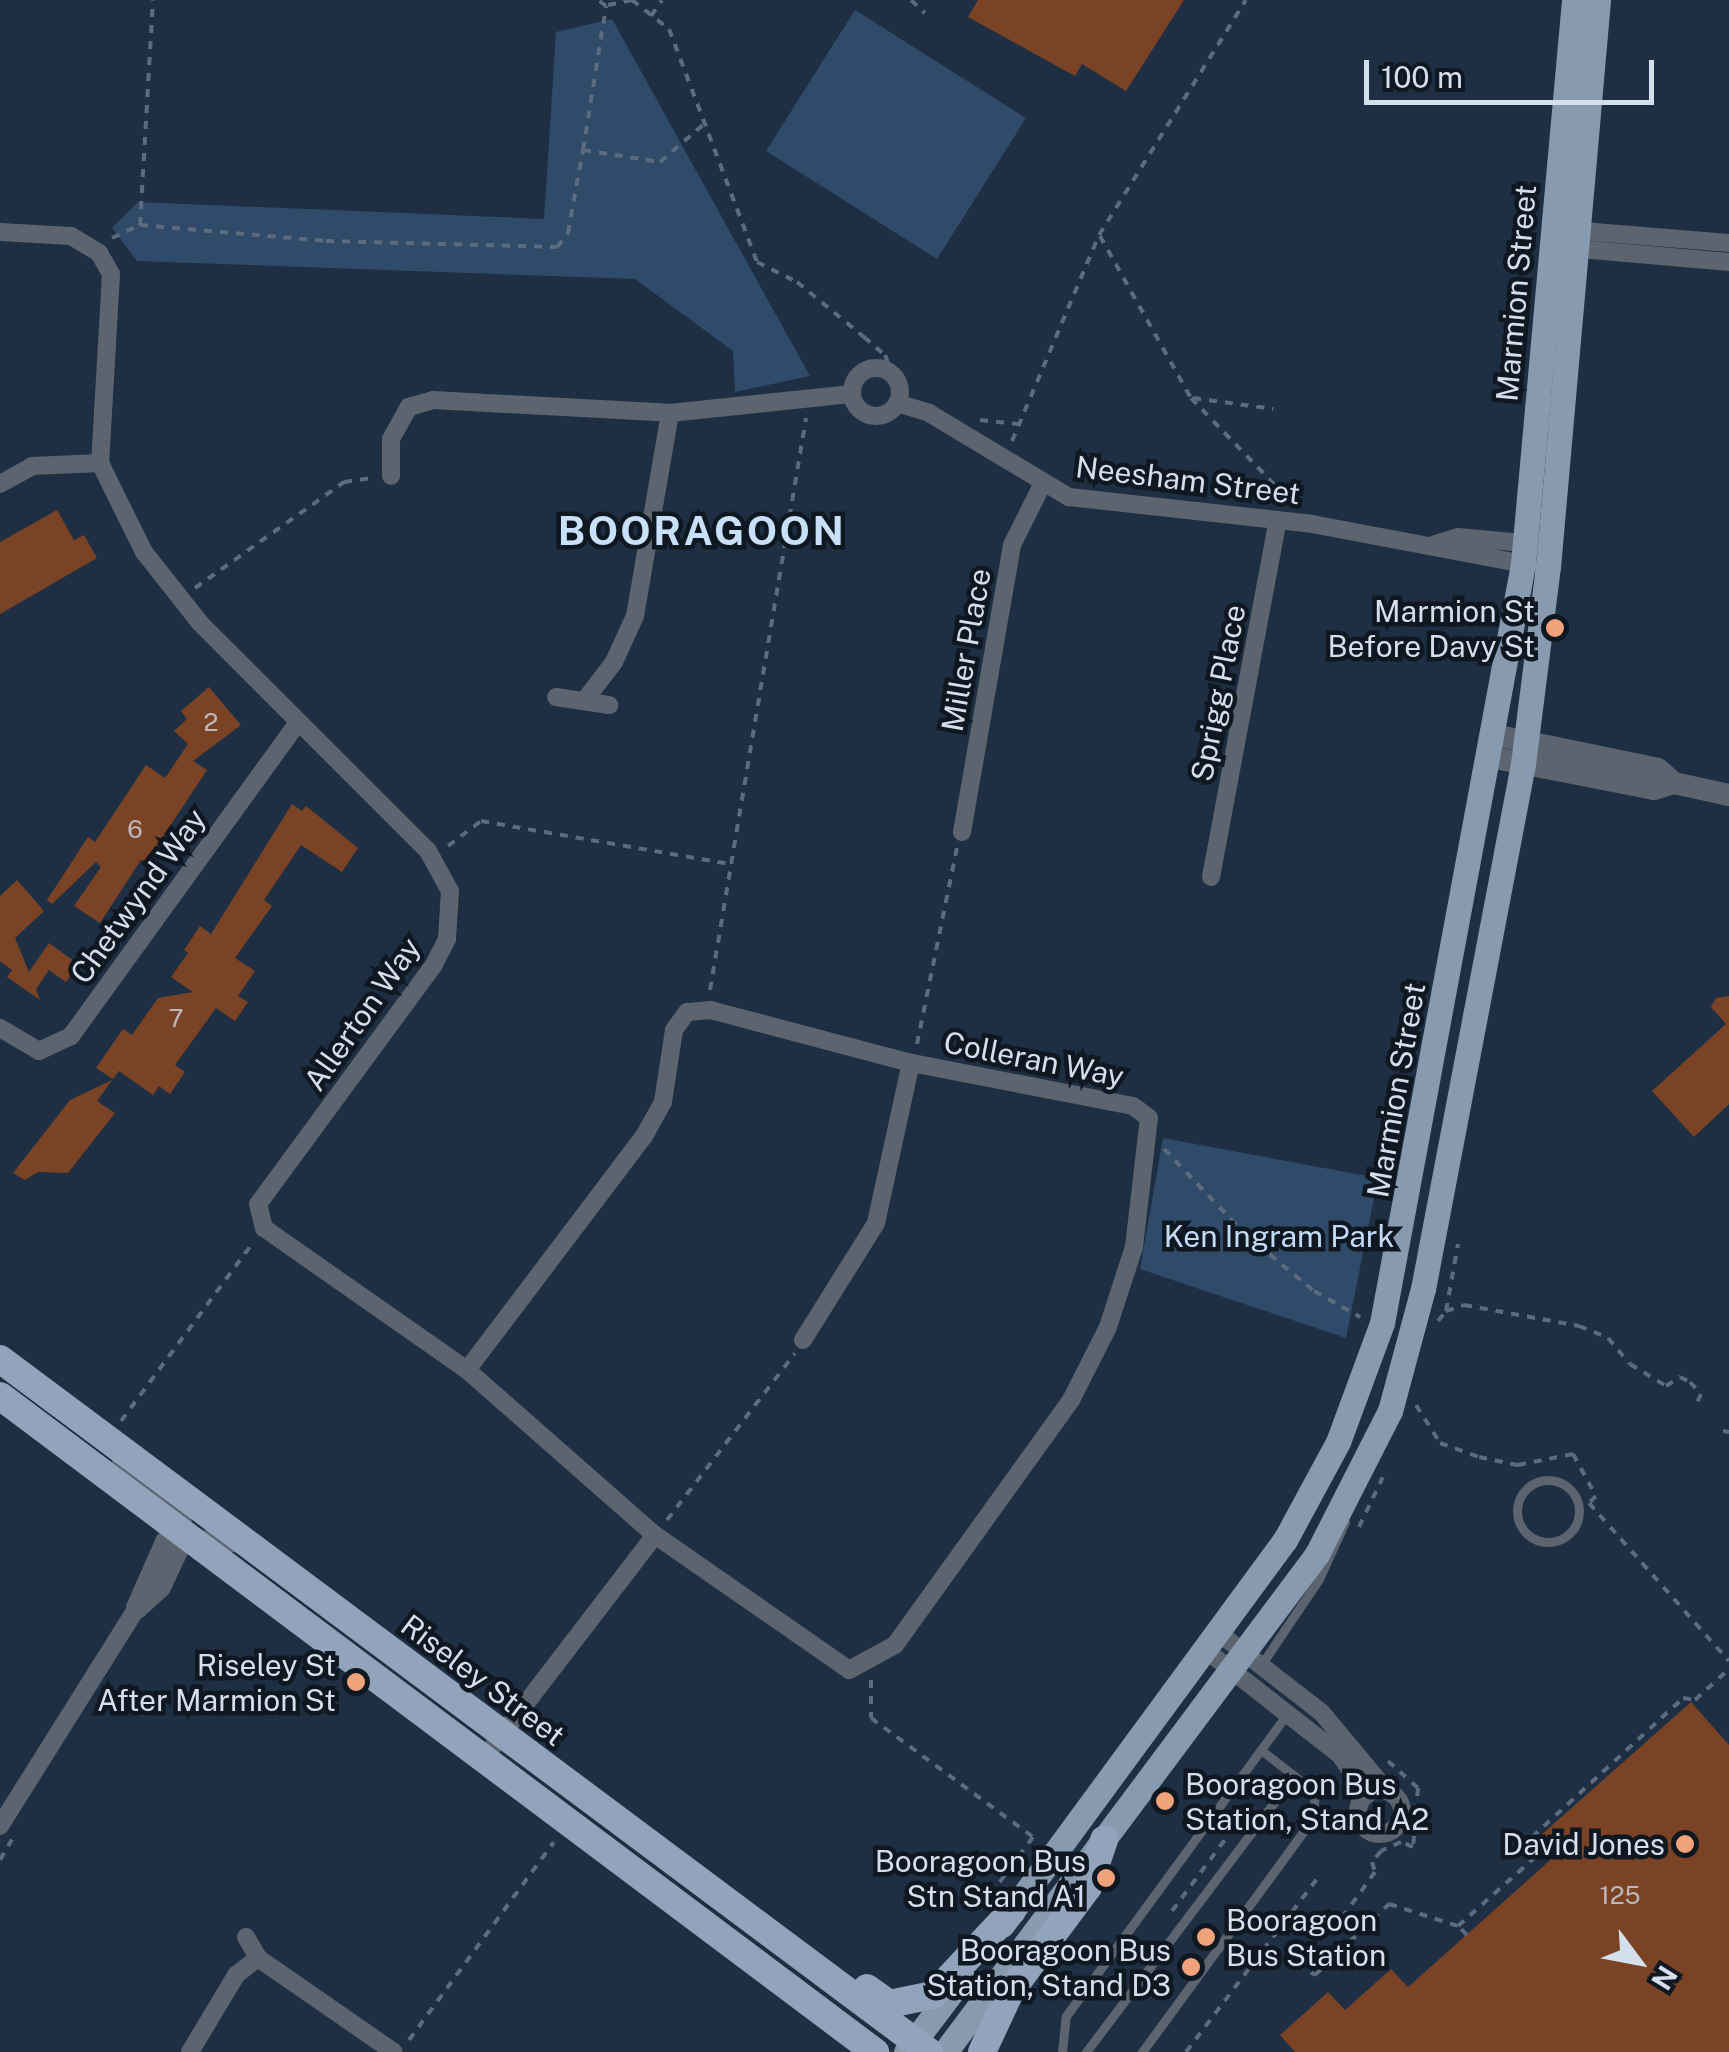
<!DOCTYPE html>
<style>
body{margin:0}
#map{position:relative;width:1729px;height:2052px;overflow:hidden;background:#1e2f43;font-family:"Public Sans",sans-serif}
div>[style]{position:absolute}
[style*='--x']{left:calc(var(--x)*1px);top:calc(var(--y)*1px);width:calc(var(--w)*1px);rotate:calc(var(--a)*1deg)}
.green>*{inset:0;background:#304a69}
.building>*{inset:0;background:#7a4326}
.path>*{height:4px;margin-top:-2px;transform-origin:0;background:repeating-linear-gradient(90deg,#5c6b7d 0 8px,transparent 0 16px)}
.service>*{height:9px;margin:-4.5px;padding:0 4.5px;transform-origin:4.5px;border-radius:4.5px;background:#5c656f}
.service>.ring{margin:-4.5px;padding:0;box-sizing:content-box;background:none;border:9px solid #5c656f;border-radius:50%}
.minor>*{height:18px;margin:-9px;padding:0 9px;transform-origin:9px;border-radius:9px;background:#5c656f}
.minor>.ring{margin:-9px;padding:0;box-sizing:content-box;background:none;border:18px solid #5c656f;border-radius:50%}
.tertiary>*{height:22px;margin:-11px;padding:0 11px;transform-origin:11px;border-radius:11px;background:#5c656f}
.primary>*{height:25px;margin:-12.5px;padding:0 12.5px;transform-origin:12.5px;border-radius:12.5px;background:#889aaf}
.trunk>*{height:28px;margin:-14px;padding:0 14px;transform-origin:14px;border-radius:14px;background:#91a4bc}
.dots>*{width:28px;height:28px;translate:-50% -50%;box-sizing:border-box;border:5px solid #0f1720;border-radius:50%}
span{translate:-50% -50%;white-space:nowrap;text-align:center;line-height:1.15;-webkit-text-stroke:9px #0f1720;paint-order:stroke}
.number-label{font-size:25px;color:#beb8ba}
.number-label span{-webkit-text-stroke-width:0}
.street-label{font-size:30px;color:#d4dfec}
.poi-label{font-size:30px;color:#d4dfec}
.right{translate:-100% -50%;text-align:right}
.left{translate:0 -50%;text-align:left}
.park-label{font-size:30px;color:#c4dbf8}
.district-label{font-size:40px;color:#c9e0fa;font-weight:700;letter-spacing:2.5px}
.north{position:absolute;left:1589px;top:1912px;width:100px;height:100px;-webkit-text-stroke:8px #0f1720;paint-order:stroke;rotate:122deg;font-size:28px;font-weight:700;line-height:40px;text-align:center;color:#d4dfec}
.north::after{content:'';display:block;margin:auto;width:35px;height:45px;background:#d4dfec;clip-path:polygon(50% 0,100% 100%,50% 72%,0 100%)}
.scale{position:absolute;left:1364px;top:60px;width:290px;height:45px;box-sizing:border-box;border:5px solid #d4dfec;border-top:0;padding-left:12px;font-size:30px;line-height:35px;white-space:nowrap;color:#d4dfec;-webkit-text-stroke:8px #0f1720;paint-order:stroke}
</style>
<div id="map">
<div class="green">
<i style="clip-path:polygon(855px 10px,1026px 118px,937px 259px,766px 151px)"></i>
<i style="clip-path:polygon(612px 19px,810px 376px,735px 392px,733px 351px,635px 279px,137px 261px,112px 228px,138px 202px,544px 219px,556px 32px)"></i>
<i style="clip-path:polygon(1163px 1138px,1378px 1178px,1346px 1338px,1140px 1269px)"></i>
</div>
<div class="building">
<i style="clip-path:polygon(978px 0,1184px 0,1126px 91px,1082px 64px,1075px 76px,968px 17px)"></i>
<i style="clip-path:polygon(57px 510px,74px 540px,84px 535px,97px 558px,0 614px,0 542px)"></i>
<i style="clip-path:polygon(209px 687px,241px 725px,193px 761px,207px 770px,147px 861px,141px 860px,100px 923px,74px 906px,101px 867px,96px 862px,52px 904px,47px 900px,88px 837px,95px 842px,146px 765px,165px 778px,188px 744px,174px 731px,187px 719px,181px 711px)"></i>
<i style="clip-path:polygon(292px 804px,302px 811px,306px 806px,358px 848px,342px 872px,301px 845px,264px 900px,272px 906px,235px 958px,255px 971px,238px 996px,248px 1002px,235px 1021px,216px 1008px,175px 1065px,185px 1072px,170px 1094px,159px 1086px,153px 1095px,119px 1071px,113px 1079px,96px 1068px,123px 1029px,132px 1035px,158px 998px,193px 992px,171px 977px,188px 953px,184px 950px,200px 926px,211px 934px)"></i>
<i style="clip-path:polygon(17px 880px,44px 911px,15px 938px,29px 972px,49px 943px,78px 964px,66px 982px,49px 970px,36px 989px,40px 1000px,7px 977px,12px 970px,0 961px,0 896px)"></i>
<i style="clip-path:polygon(1729px 996px,1729px 1104px,1694px 1137px,1652px 1091px,1726px 1024px,1711px 1007px,1716px 998px)"></i>
<i style="clip-path:polygon(112px 1080px,97px 1101px,115px 1113px,68px 1173px,38px 1172px,25px 1180px,13px 1173px,70px 1100px)"></i>
<i style="clip-path:polygon(1691px 1702px,1729px 1745px,1729px 2052px,1295px 2052px,1280px 2035px,1328px 1992px,1345px 2010px,1391px 1969px,1408px 1987px,1557px 1854px,1540px 1836px)"></i>
</div>
<div class="path">
<i style="--x:911;--y:0;--w:19;--a:43"></i>
<i style="--x:608;--y:5;--w:25;--a:-12"></i>
<i style="--x:632;--y:0;--w:47;--a:38.1"></i>
<i style="--x:669;--y:29;--w:249;--a:69.3"></i>
<i style="--x:757;--y:262;--w:45;--a:26.6"></i>
<i style="--x:797;--y:282;--w:87;--a:39.4"></i>
<i style="--x:864;--y:337;--w:28;--a:41"></i>
<i style="--x:885;--y:355;--w:20;--a:70"></i>
<i style="--x:651;--y:16;--w:19;--a:-55"></i>
<i style="--x:583;--y:150;--w:78;--a:8.9"></i>
<i style="--x:660;--y:162;--w:57;--a:-40.7"></i>
<i style="--x:140;--y:225;--w:187;--a:4.9"></i>
<i style="--x:326;--y:241;--w:231;--a:1.5"></i>
<i style="--x:557;--y:247;--w:18;--a:-52"></i>
<i style="--x:568;--y:233;--w:84;--a:-79.8"></i>
<i style="--x:583;--y:150;--w:146;--a:-80.9"></i>
<i style="--x:606;--y:6;--w:10;--a:-143"></i>
<i style="--x:1100;--y:236;--w:186;--a:60.7"></i>
<i style="--x:1191;--y:398;--w:144;--a:46.1"></i>
<i style="--x:112;--y:238;--w:31;--a:-25"></i>
<i style="--x:140;--y:225;--w:225;--a:-86.7"></i>
<i style="--x:1193;--y:398;--w:81;--a:7.8"></i>
<i style="--x:980;--y:420;--w:39;--a:6"></i>
<i style="--x:1012;--y:441;--w:224;--a:-67.1"></i>
<i style="--x:1099;--y:235;--w:277;--a:-58"></i>
<i style="--x:195;--y:588;--w:183;--a:-35.4"></i>
<i style="--x:344;--y:482;--w:28;--a:-8"></i>
<i style="--x:448;--y:846;--w:41;--a:-37.1"></i>
<i style="--x:481;--y:821;--w:254;--a:9.8"></i>
<i style="--x:710;--y:990;--w:580;--a:-80.47"></i>
<i style="--x:917;--y:1044;--w:200;--a:-78.5"></i>
<i style="--x:1164;--y:1149;--w:117;--a:46.4"></i>
<i style="--x:1245;--y:1234;--w:89;--a:39.6"></i>
<i style="--x:1314;--y:1291;--w:53;--a:29.5"></i>
<i style="--x:1446;--y:1311;--w:19;--a:-18"></i>
<i style="--x:1464;--y:1305;--w:117;--a:10.3"></i>
<i style="--x:1579;--y:1326;--w:31;--a:22"></i>
<i style="--x:1608;--y:1338;--w:34;--a:50"></i>
<i style="--x:1630;--y:1364;--w:42;--a:31.4"></i>
<i style="--x:1666;--y:1386;--w:17;--a:-33"></i>
<i style="--x:1680;--y:1377;--w:11;--a:27"></i>
<i style="--x:1690;--y:1382;--w:16;--a:47"></i>
<i style="--x:1701;--y:1394;--w:14;--a:115"></i>
<i style="--x:1438;--y:1321;--w:13;--a:-51"></i>
<i style="--x:1446;--y:1311;--w:68;--a:-79.8"></i>
<i style="--x:1416;--y:1405;--w:45;--a:57.7"></i>
<i style="--x:1440;--y:1443;--w:41;--a:19.7"></i>
<i style="--x:1479;--y:1457;--w:40;--a:12"></i>
<i style="--x:1518;--y:1465;--w:56;--a:-11.3"></i>
<i style="--x:1573;--y:1454;--w:48;--a:61.3"></i>
<i style="--x:1596;--y:1496;--w:10;--a:135"></i>
<i style="--x:1589;--y:1503;--w:211;--a:48.5"></i>
<i style="--x:121;--y:1421;--w:220;--a:-53.5"></i>
<i style="--x:1723;--y:1431;--w:6;--a:9"></i>
<i style="--x:667;--y:1520;--w:210;--a:-52.5"></i>
<i style="--x:1359;--y:1527;--w:55;--a:-64.4"></i>
<i style="--x:871;--y:1680;--w:38;--a:90"></i>
<i style="--x:871;--y:1718;--w:201;--a:36.3"></i>
<i style="--x:1033;--y:1837;--w:91;--a:126.5"></i>
<i style="--x:1388;--y:1761;--w:40;--a:42"></i>
<i style="--x:1418;--y:1788;--w:59;--a:94.8"></i>
<i style="--x:1413;--y:1847;--w:13;--a:-157"></i>
<i style="--x:1401;--y:1842;--w:22;--a:156"></i>
<i style="--x:1381;--y:1851;--w:14;--a:129"></i>
<i style="--x:1372;--y:1862;--w:10;--a:73"></i>
<i style="--x:1375;--y:1872;--w:72;--a:125.9"></i>
<i style="--x:1333;--y:1930;--w:9;--a:180"></i>
<i style="--x:1324;--y:1930;--w:42;--a:128.2"></i>
<i style="--x:1298;--y:1963;--w:21;--a:35"></i>
<i style="--x:1315;--y:1975;--w:103;--a:-43.8"></i>
<i style="--x:1389;--y:1904;--w:72;--a:17.7"></i>
<i style="--x:0;--y:1860;--w:24;--a:-60"></i>
<i style="--x:1172;--y:1911;--w:121;--a:-53.4"></i>
<i style="--x:1467;--y:1935;--w:13;--a:-135"></i>
<i style="--x:1458;--y:1926;--w:115;--a:-41.8"></i>
<i style="--x:1544;--y:1849;--w:17;--a:-135"></i>
<i style="--x:1532;--y:1837;--w:205;--a:-42.6"></i>
<i style="--x:1683;--y:1698;--w:12;--a:9"></i>
<i style="--x:1695;--y:1700;--w:46;--a:-42.4"></i>
<i style="--x:409;--y:2040;--w:245;--a:-53.8"></i>
<i style="--x:1186;--y:2052;--w:222;--a:-52.9"></i>
</div>
<div class="service">
<i class="ring" style="left:1517px;top:1480px;width:53px;height:53px"></i>
<i style="--x:1261;--y:1665;--w:104;--a:-56"></i>
<i style="--x:1319;--y:1579;--w:63;--a:-65.5"></i>
<i style="--x:1062;--y:2052;--w:36;--a:-84"></i>
<i style="--x:1066;--y:2016;--w:376;--a:-53.8"></i>
<i style="--x:1086;--y:2052;--w:346;--a:-53"></i>
<i style="--x:1142;--y:2052;--w:290;--a:-53.8"></i>
<i style="--x:1313;--y:1818;--w:26;--a:-86"></i>
<i style="--x:1315;--y:1792;--w:68;--a:-142.1"></i>
</div>
<div class="minor">
<i style="--x:1570;--y:230;--w:160;--a:4.7"></i>
<i style="--x:0;--y:232;--w:71;--a:3.2"></i>
<i style="--x:71;--y:236;--w:33;--a:31"></i>
<i style="--x:99;--y:253;--w:24;--a:60"></i>
<i style="--x:111;--y:274;--w:189;--a:93.3"></i>
<i style="--x:100;--y:463;--w:99;--a:63.7"></i>
<i style="--x:144;--y:552;--w:90;--a:51.7"></i>
<i style="--x:200;--y:623;--w:322;--a:45"></i>
<i style="--x:428;--y:851;--w:46;--a:61.2"></i>
<i style="--x:450;--y:891;--w:48;--a:93.6"></i>
<i style="--x:447;--y:939;--w:30;--a:117"></i>
<i style="--x:433;--y:966;--w:295;--a:126.3"></i>
<i style="--x:258;--y:1204;--w:25;--a:76"></i>
<i style="--x:264;--y:1228;--w:248;--a:35"></i>
<i style="--x:467;--y:1370;--w:250;--a:41.3"></i>
<i style="--x:655;--y:1535;--w:236;--a:34.8"></i>
<i style="--x:849;--y:1670;--w:52;--a:-28.5"></i>
<i style="--x:895;--y:1645;--w:302;--a:-54.3"></i>
<i style="--x:1071;--y:1400;--w:82;--a:-63.1"></i>
<i style="--x:1108;--y:1327;--w:84;--a:-72"></i>
<i style="--x:1134;--y:1247;--w:130;--a:-83.4"></i>
<i style="--x:1149;--y:1118;--w:20;--a:-143"></i>
<i style="--x:1133;--y:1106;--w:226;--a:-169"></i>
<i style="--x:911;--y:1063;--w:207;--a:-165.2"></i>
<i style="--x:711;--y:1010;--w:24;--a:175"></i>
<i style="--x:687;--y:1012;--w:22;--a:126"></i>
<i style="--x:674;--y:1030;--w:73;--a:98.7"></i>
<i style="--x:663;--y:1102;--w:39;--a:119"></i>
<i style="--x:644;--y:1136;--w:293;--a:127.1"></i>
<i style="--x:1569;--y:248;--w:161;--a:5"></i>
<i class="ring" style="left:852px;top:368px;width:30px;height:30px"></i>
<i style="--x:897;--y:403;--w:34;--a:17"></i>
<i style="--x:929;--y:413;--w:163;--a:31"></i>
<i style="--x:1069;--y:497;--w:244;--a:6.3"></i>
<i style="--x:1312;--y:524;--w:222;--a:10.7"></i>
<i style="--x:391;--y:476;--w:37;--a:-90"></i>
<i style="--x:391;--y:439;--w:37;--a:-61"></i>
<i style="--x:409;--y:407;--w:25;--a:-16"></i>
<i style="--x:433;--y:400;--w:237;--a:3.1"></i>
<i style="--x:670;--y:413;--w:183;--a:-6"></i>
<i style="--x:0;--y:484;--w:37;--a:-29"></i>
<i style="--x:32;--y:466;--w:68;--a:-2.5"></i>
<i style="--x:1435;--y:544;--w:24;--a:-17"></i>
<i style="--x:1458;--y:537;--w:75;--a:5.3"></i>
<i style="--x:556;--y:697;--w:54;--a:8.6"></i>
<i style="--x:584;--y:701;--w:49;--a:-52.4"></i>
<i style="--x:614;--y:662;--w:51;--a:-65.5"></i>
<i style="--x:635;--y:616;--w:206;--a:-80.2"></i>
<i style="--x:962;--y:832;--w:291;--a:-80.1"></i>
<i style="--x:1012;--y:545;--w:67;--a:-63.4"></i>
<i style="--x:1211;--y:877;--w:363;--a:-79.4"></i>
<i style="--x:0;--y:1028;--w:45;--a:30.5"></i>
<i style="--x:39;--y:1051;--w:35;--a:-25"></i>
<i style="--x:71;--y:1036;--w:387;--a:-54.1"></i>
<i style="--x:803;--y:1340;--w:138;--a:-58"></i>
<i style="--x:876;--y:1223;--w:164;--a:-77.7"></i>
<i style="--x:1219;--y:1633;--w:130;--a:37.8"></i>
<i style="--x:1322;--y:1713;--w:102;--a:50.2"></i>
<i style="--x:1207;--y:1651;--w:169;--a:38"></i>
<i style="--x:1340;--y:1755;--w:47;--a:55.3"></i>
<i style="--x:484;--y:1758;--w:281;--a:-52.5"></i>
<i class="ring" style="left:1358px;top:1790px;width:26px;height:26px"></i>
<i style="--x:0;--y:1826;--w:257;--a:-57.9"></i>
<i style="--x:246;--y:1937;--w:24;--a:60"></i>
<i style="--x:258;--y:1958;--w:165;--a:34.7"></i>
<i style="--x:190;--y:2052;--w:90;--a:-59.1"></i>
<i style="--x:236;--y:1975;--w:28;--a:-38"></i>
</div>
<div class="tertiary">
<i style="--x:1494;--y:735;--w:167;--a:11.7"></i>
<i style="--x:1658;--y:769;--w:21;--a:41"></i>
<i style="--x:1490;--y:757;--w:167;--a:11"></i>
<i style="--x:1654;--y:789;--w:21;--a:-17"></i>
<i style="--x:1674;--y:783;--w:56;--a:12.3"></i>
<i style="--x:123;--y:1460;--w:76;--a:42.9"></i>
<i style="--x:179;--y:1512;--w:26;--a:81"></i>
<i style="--x:183;--y:1538;--w:54;--a:115.1"></i>
<i style="--x:160;--y:1587;--w:31;--a:138"></i>
<i style="--x:137;--y:1608;--w:72;--a:-66.3"></i>
<i style="--x:166;--y:1542;--w:77;--a:-0.7"></i>
</div>
<div class="primary">
<i style="--x:1002;--y:1925;--w:478;--a:-53.7"></i>
<i style="--x:1285;--y:1540;--w:111;--a:-61.6"></i>
<i style="--x:1338;--y:1442;--w:127;--a:-69.7"></i>
<i style="--x:1382;--y:1323;--w:772;--a:-79.48"></i>
<i style="--x:1523;--y:564;--w:566;--a:-84.83"></i>
<i style="--x:906;--y:2052;--w:94;--a:-52.8"></i>
<i style="--x:945;--y:2052;--w:622;--a:-53.24"></i>
<i style="--x:1317;--y:1554;--w:161;--a:-63"></i>
<i style="--x:1390;--y:1411;--w:126;--a:-74.9"></i>
<i style="--x:1423;--y:1289;--w:534;--a:-79.22"></i>
<i style="--x:1523;--y:764;--w:199;--a:-82.8"></i>
<i style="--x:1548;--y:567;--w:569;--a:-84.96"></i>
</div>
<div class="trunk">
<i style="--x:0;--y:1359;--w:1159;--a:36.72"></i>
<i style="--x:0;--y:1396;--w:1094;--a:36.86"></i>
<i style="--x:867;--y:1988;--w:27;--a:36"></i>
<i style="--x:889;--y:2004;--w:45;--a:-11.6"></i>
<i style="--x:933;--y:1995;--w:115;--a:-46.8"></i>
<i style="--x:982;--y:2052;--w:66;--a:-65"></i>
<i style="--x:1010;--y:1992;--w:131;--a:-53.4"></i>
<i style="--x:1088;--y:1887;--w:50;--a:-71.2"></i>
</div>
<div class="dots">
<i style="left:1555px;top:628px;background:#f0a27a"></i>
<i style="left:356px;top:1682px;background:#f0a27a"></i>
<i style="left:1165px;top:1801px;background:#f0a27a"></i>
<i style="left:1685px;top:1844px;background:#f0a27a"></i>
<i style="left:1106px;top:1878px;background:#f0a27a"></i>
<i style="left:1206px;top:1937px;background:#f0a27a"></i>
<i style="left:1191px;top:1967px;background:#f0a27a"></i>
</div>
<div class="number-label">
<span style="left:211px;top:722px">2</span>
<span style="left:135px;top:829px">6</span>
<span style="left:176px;top:1018px">7</span>
<span style="left:1620px;top:1895px">125</span>
</div>
<div class="street-label">
<span style="left:1516px;top:293px;rotate:-85deg">Marmion Street</span>
<span style="left:1188px;top:480px;rotate:7deg">Neesham Street</span>
<span style="left:966px;top:650px;rotate:-80deg">Miller Place</span>
<span style="left:1218px;top:693px;rotate:-79deg">Sprigg Place</span>
<span style="left:138px;top:896px;rotate:-54deg">Chetwynd Way</span>
<span style="left:362px;top:1014px;rotate:-55deg">Allerton Way</span>
<span style="left:1034px;top:1059px;rotate:11deg">Colleran Way</span>
<span style="left:1396px;top:1090px;rotate:-80deg">Marmion Street</span>
<span style="left:483px;top:1680px;rotate:37deg">Riseley Street</span>
</div>
<div class="poi-label">
<span class="right" style="left:1535px;top:628px">Marmion St<br>Before Davy St</span>
<span class="right" style="left:336px;top:1682px">Riseley St<br>After Marmion St</span>
<span class="left" style="left:1185px;top:1801px">Booragoon Bus<br>Station, Stand A2</span>
<span class="right" style="left:1665px;top:1844px">David Jones</span>
<span class="right" style="left:1086px;top:1878px">Booragoon Bus<br>Stn Stand A1</span>
<span class="left" style="left:1226px;top:1937px">Booragoon<br>Bus Station</span>
<span class="right" style="left:1171px;top:1967px">Booragoon Bus<br>Station, Stand D3</span>
</div>
<div class="park-label">
<span style="left:1279px;top:1236px">Ken Ingram Park</span>
</div>
<div class="district-label">
<span style="left:702px;top:531px">BOORAGOON</span>
</div>
<div class="north">N</div>
<div class="scale">100 m</div>
</div>
